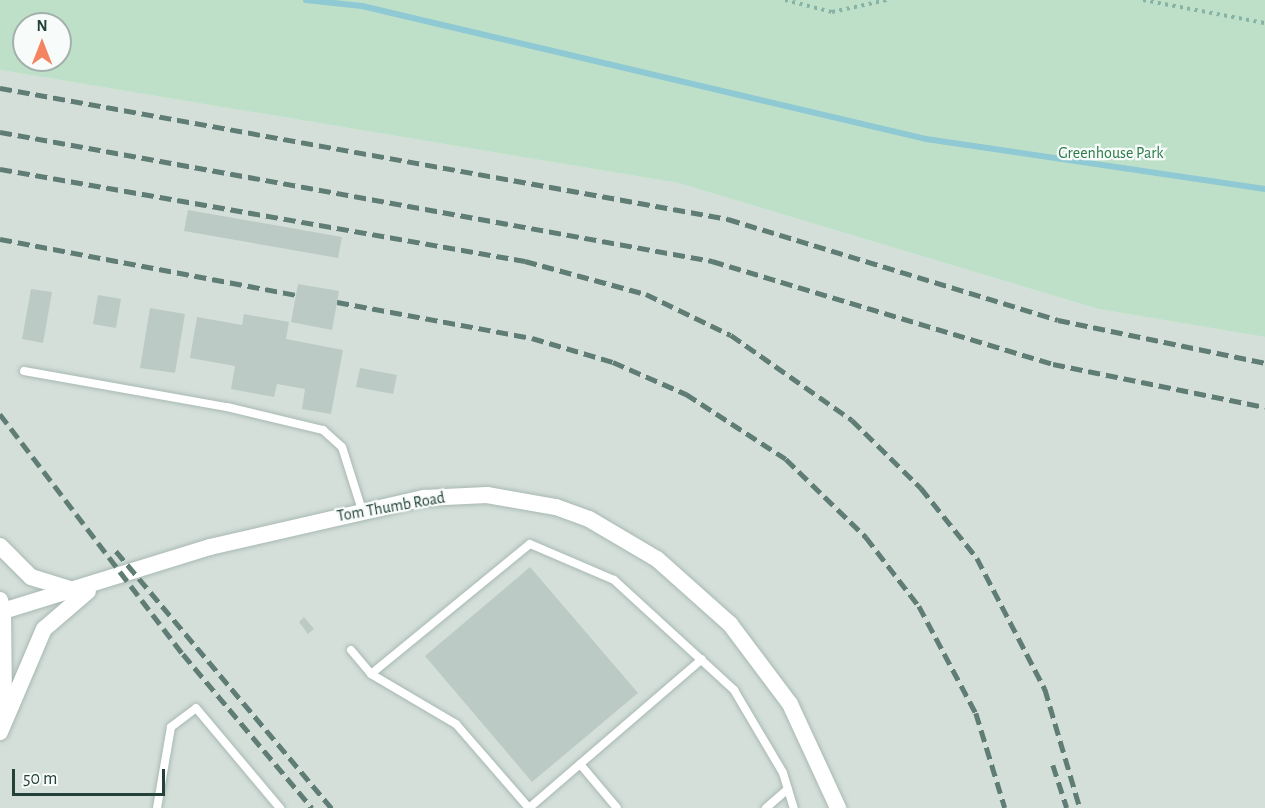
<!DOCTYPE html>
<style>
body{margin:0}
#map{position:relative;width:1265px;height:808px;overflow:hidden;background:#e6efeb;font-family:"Alegreya Sans",sans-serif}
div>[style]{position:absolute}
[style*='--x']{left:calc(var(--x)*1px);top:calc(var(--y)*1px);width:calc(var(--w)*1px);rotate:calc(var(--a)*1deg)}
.built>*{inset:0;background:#d4dfda}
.green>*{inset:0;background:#bfe0c8}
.stream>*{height:6px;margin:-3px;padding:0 3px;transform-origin:3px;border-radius:3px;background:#8ec9d4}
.building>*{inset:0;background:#bbcac4}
.path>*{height:4px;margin-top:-2px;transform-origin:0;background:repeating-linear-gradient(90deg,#86b3a5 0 3px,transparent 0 7.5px)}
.roads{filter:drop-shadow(0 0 2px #a8b8b2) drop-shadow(0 0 2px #a8b8b2)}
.lane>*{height:8px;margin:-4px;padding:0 4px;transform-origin:4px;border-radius:4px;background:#fff}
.street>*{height:16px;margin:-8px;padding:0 8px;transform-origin:8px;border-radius:8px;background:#fff}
.rail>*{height:4.5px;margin-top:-2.25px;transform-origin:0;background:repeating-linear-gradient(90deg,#5f7d75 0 12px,transparent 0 18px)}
span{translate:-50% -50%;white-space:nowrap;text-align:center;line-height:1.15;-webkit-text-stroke:4.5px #f7fbf9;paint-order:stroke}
.park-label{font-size:16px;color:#2d7a4b}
.street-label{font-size:16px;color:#24423a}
.north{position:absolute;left:12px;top:12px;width:60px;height:60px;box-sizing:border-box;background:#f7fbf9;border:2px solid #a3b1ad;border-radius:50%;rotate:0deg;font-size:16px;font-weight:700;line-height:24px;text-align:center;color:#24423a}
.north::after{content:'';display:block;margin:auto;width:21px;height:27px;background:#f4845f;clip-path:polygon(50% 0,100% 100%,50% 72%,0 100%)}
.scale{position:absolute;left:12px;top:769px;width:153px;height:27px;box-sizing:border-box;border:3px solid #24423a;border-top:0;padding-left:8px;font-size:18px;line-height:21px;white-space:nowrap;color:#24423a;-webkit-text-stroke:4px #f7fbf9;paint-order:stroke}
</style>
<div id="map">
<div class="built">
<i style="clip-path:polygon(0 70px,678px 183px,1098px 309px,1265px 337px,1265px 808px,0 808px)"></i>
</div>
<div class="green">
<i style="clip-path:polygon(evenodd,0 0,1265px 0,1265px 337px,1098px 309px,678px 183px,0 70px,0 0,24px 24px,60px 24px,60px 60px,24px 60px,24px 24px)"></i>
</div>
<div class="stream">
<i style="--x:306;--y:0;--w:56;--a:6.1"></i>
<i style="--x:362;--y:6;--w:579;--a:13.27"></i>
<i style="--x:926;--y:139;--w:343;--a:8.4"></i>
</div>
<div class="building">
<i style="clip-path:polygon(188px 210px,342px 237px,338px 258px,184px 231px)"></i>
<i style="clip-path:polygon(298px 284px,339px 291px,332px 330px,291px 322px)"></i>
<i style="clip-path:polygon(31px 289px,52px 292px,43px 343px,22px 339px)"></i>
<i style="clip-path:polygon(98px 295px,121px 299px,116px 328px,93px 324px)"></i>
<i style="clip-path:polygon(150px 308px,185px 314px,175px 373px,140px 368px)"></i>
<i style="clip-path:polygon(244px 314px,289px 322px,286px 339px,343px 350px,331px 414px,302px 409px,305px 389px,277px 384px,274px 397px,231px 389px,235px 366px,190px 358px,197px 317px,242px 325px)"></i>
<i style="clip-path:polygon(360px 368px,397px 375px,393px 394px,356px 387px)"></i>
<i style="clip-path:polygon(530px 567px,638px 693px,532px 782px,425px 656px)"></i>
<i style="clip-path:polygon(304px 617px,314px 629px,308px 634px,299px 622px)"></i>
</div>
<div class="path">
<i style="--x:785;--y:0;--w:49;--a:14.3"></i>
<i style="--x:832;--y:12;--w:56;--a:-12.3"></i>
<i style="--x:1143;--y:0;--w:124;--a:10.7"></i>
</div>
<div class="roads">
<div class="lane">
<i style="--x:24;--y:371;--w:206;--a:10.1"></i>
<i style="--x:227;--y:407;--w:99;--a:13.5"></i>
<i style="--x:323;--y:430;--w:25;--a:42"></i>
<i style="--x:342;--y:447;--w:66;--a:72.4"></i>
<i style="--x:351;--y:650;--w:31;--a:50"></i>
<i style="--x:371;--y:674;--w:99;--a:30.5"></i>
<i style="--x:456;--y:724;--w:111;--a:49"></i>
<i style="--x:371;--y:674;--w:205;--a:-39.3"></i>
<i style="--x:530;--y:544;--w:91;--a:23.2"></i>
<i style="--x:614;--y:580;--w:163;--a:42.5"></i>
<i style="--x:734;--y:690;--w:96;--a:59.4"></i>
<i style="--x:783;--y:773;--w:37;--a:73"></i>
<i style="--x:580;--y:764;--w:57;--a:49.9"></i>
<i style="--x:157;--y:808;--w:82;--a:-80.2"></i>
<i style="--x:171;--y:727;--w:31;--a:-37"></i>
<i style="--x:196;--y:708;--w:131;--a:50"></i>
<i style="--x:529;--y:808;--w:228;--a:-40.7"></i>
<i style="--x:766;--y:808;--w:29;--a:-41"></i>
</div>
<div class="street">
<i style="--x:0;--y:546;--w:44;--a:45"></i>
<i style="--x:31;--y:577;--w:41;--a:17.1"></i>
<i style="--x:0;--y:600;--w:11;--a:75"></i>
<i style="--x:3;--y:611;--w:217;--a:-17.2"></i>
<i style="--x:210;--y:547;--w:220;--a:-12.9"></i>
<i style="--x:424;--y:498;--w:63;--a:-2.7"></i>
<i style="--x:487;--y:495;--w:70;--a:9.9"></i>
<i style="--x:556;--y:507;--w:35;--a:20"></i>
<i style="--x:589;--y:519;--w:79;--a:30.5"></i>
<i style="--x:657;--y:559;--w:98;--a:41.7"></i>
<i style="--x:730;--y:624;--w:100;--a:53.1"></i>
<i style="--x:790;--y:704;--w:115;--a:65.2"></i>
<i style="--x:3;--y:611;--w:97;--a:89.4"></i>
<i style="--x:0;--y:732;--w:112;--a:-66.9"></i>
<i style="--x:44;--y:629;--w:58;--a:-40.8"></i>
</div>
</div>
<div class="rail">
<i style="--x:0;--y:88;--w:740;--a:10.2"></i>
<i style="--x:728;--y:219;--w:345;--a:17"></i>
<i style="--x:1058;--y:320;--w:211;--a:11.7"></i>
<i style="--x:0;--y:132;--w:724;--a:10.27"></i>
<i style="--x:712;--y:261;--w:356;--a:16.8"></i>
<i style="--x:1053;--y:364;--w:216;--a:11.5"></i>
<i style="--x:0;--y:169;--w:533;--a:9.94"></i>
<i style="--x:525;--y:261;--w:125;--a:15.3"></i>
<i style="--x:646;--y:294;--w:94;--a:25.8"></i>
<i style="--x:731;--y:335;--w:148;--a:35.1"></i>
<i style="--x:852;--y:420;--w:97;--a:44.6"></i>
<i style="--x:921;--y:488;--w:90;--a:51.3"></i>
<i style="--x:977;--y:558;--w:148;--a:62.6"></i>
<i style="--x:1045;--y:689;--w:124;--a:73.6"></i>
<i style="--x:0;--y:239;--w:301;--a:10.7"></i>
<i style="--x:337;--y:302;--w:198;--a:10.5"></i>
<i style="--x:532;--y:338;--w:84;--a:16.5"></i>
<i style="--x:613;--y:362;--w:80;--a:23.7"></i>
<i style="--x:686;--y:394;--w:119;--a:33"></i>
<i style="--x:786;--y:459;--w:112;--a:44.3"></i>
<i style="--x:866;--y:537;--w:87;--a:52.5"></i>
<i style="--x:919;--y:606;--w:121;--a:62"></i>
<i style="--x:976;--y:713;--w:99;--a:73"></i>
<i style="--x:0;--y:414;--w:302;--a:52.7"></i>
<i style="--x:183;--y:654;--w:201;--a:50"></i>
<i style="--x:116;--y:551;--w:336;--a:50"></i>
<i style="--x:1053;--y:765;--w:45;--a:72"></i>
</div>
<div class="park-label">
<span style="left:1111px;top:153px">Greenhouse Park</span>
</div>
<div class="street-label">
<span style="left:391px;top:507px;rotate:-10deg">Tom Thumb Road</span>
</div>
<div class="north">N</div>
<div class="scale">50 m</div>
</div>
